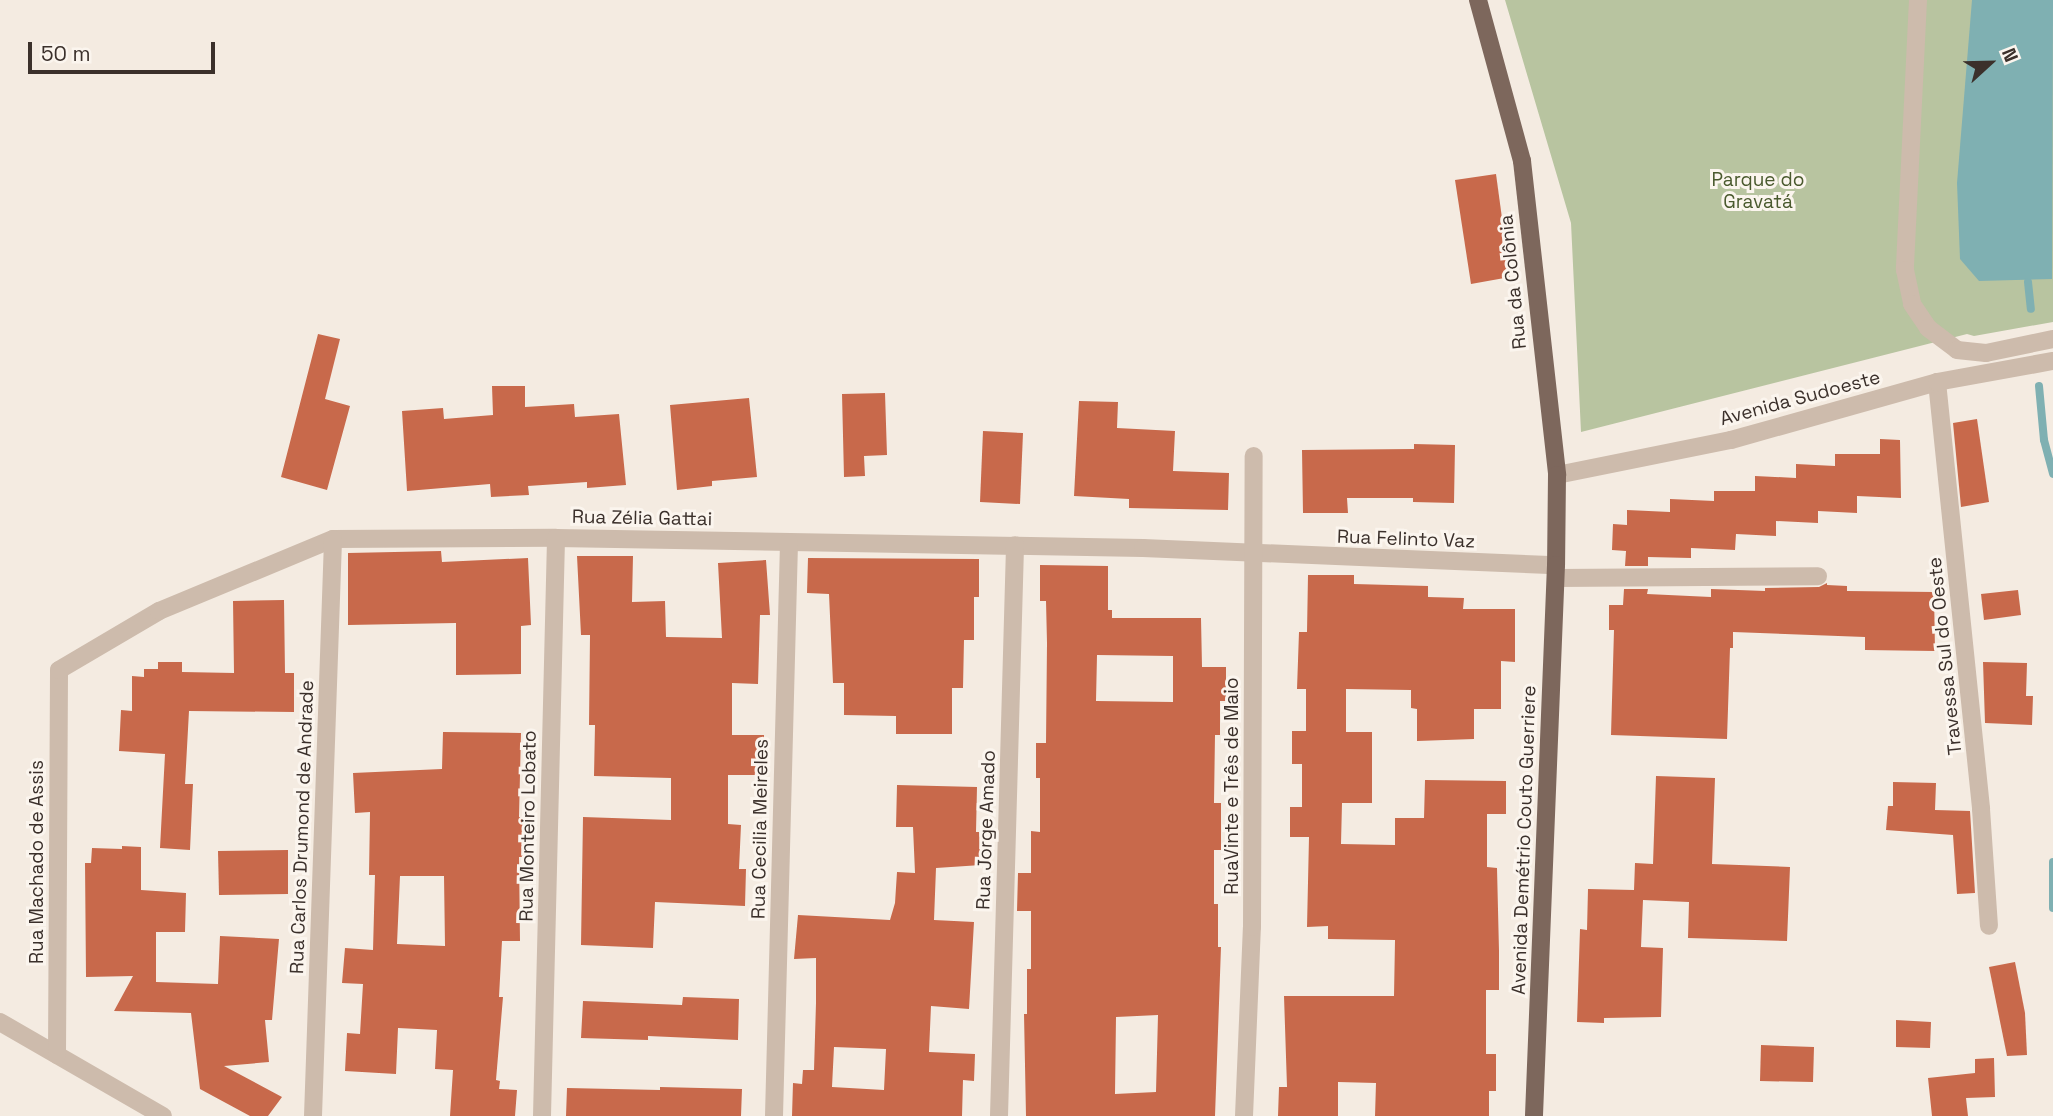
<!DOCTYPE html>
<meta charset="utf-8">
<style>
body{margin:0}
#map{position:relative;width:2053px;height:1116px;overflow:hidden;background:#f4ebe1;font-family:"Space Grotesk",sans-serif}
div>[style]{position:absolute}
[style*='--x']{left:calc(var(--x)*1px);top:calc(var(--y)*1px);width:calc(var(--w)*1px);rotate:calc(var(--a)*1deg)}
.green>*{inset:0;background:#b8c4a0}
.water>*{inset:0;background:#7fb0b2}
.stream>*{height:8px;margin:-4px;padding:0 4px;transform-origin:4px;border-radius:4px;background:#7fb0b2}
.building>*{inset:0;background:#c8694b}
.minor>*{height:18px;margin:-9px;padding:0 9px;transform-origin:9px;border-radius:9px;background:#cdbbac}
.major>*{height:18px;margin:-9px;padding:0 9px;transform-origin:9px;border-radius:9px;background:#7d675c}
span{translate:-50% -50%;white-space:nowrap;text-align:center;line-height:1.15;-webkit-text-stroke:6px #fbf5ee;paint-order:stroke}
.park-label{font-size:19px;color:#4a5a2e}
.street-label{font-size:19px;color:#3b302b}
.north{position:absolute;left:1955px;top:28px;width:70px;height:70px;-webkit-text-stroke:5px #fbf5ee;paint-order:stroke;rotate:68deg;font-size:19px;font-weight:700;line-height:28px;text-align:center;color:#3b302b}
.north::after{content:'';display:block;margin:auto;width:24px;height:32px;background:#3b302b;clip-path:polygon(50% 0,100% 100%,50% 72%,0 100%)}
.scale{position:absolute;left:28px;top:42px;width:187px;height:32px;box-sizing:border-box;border:4px solid #3b302b;border-top:0;padding-left:9px;font-size:21px;line-height:24px;white-space:nowrap;color:#3b302b;-webkit-text-stroke:5px #fbf5ee;paint-order:stroke}
</style>
<div id="map">
<div class="green">
<i style="clip-path:polygon(1505px 0,2053px 0,2053px 322px,1974px 336px,1967px 334px,1581px 432px,1571px 223px)"></i>
</div>
<div class="water">
<i style="clip-path:polygon(1972px 0,2053px 0,2052px 279px,1979px 281px,1960px 259px,1957px 183px)"></i>
</div>
<div class="stream">
<i style="--x:2028;--y:282;--w:27;--a:84"></i>
<i style="--x:2039;--y:386;--w:54;--a:84.7"></i>
<i style="--x:2044;--y:440;--w:35;--a:75"></i>
<i style="--x:2053;--y:862;--w:46;--a:90"></i>
</div>
<div class="building">
<i style="clip-path:polygon(1496px 174px,1510px 277px,1471px 284px,1455px 180px)"></i>
<i style="clip-path:polygon(318px 334px,340px 339px,325px 399px,350px 406px,327px 490px,281px 477px)"></i>
<i style="clip-path:polygon(492px 386px,525px 386px,525px 407px,574px 404px,575px 417px,619px 414px,626px 485px,587px 488px,587px 482px,528px 486px,529px 495px,491px 497px,490px 484px,407px 491px,402px 411px,443px 408px,444px 419px,493px 415px)"></i>
<i style="clip-path:polygon(885px 393px,887px 455px,864px 456px,865px 476px,844px 477px,842px 394px)"></i>
<i style="clip-path:polygon(749px 398px,757px 477px,712px 481px,712px 486px,677px 490px,670px 405px)"></i>
<i style="clip-path:polygon(1079px 401px,1118px 402px,1117px 428px,1175px 431px,1173px 471px,1229px 473px,1228px 510px,1129px 508px,1129px 499px,1074px 496px)"></i>
<i style="clip-path:polygon(1977px 419px,1989px 502px,1961px 507px,1953px 423px)"></i>
<i style="clip-path:polygon(983px 431px,1023px 433px,1020px 504px,980px 502px)"></i>
<i style="clip-path:polygon(1880px 439px,1900px 440px,1901px 498px,1857px 496px,1857px 513px,1818px 511px,1818px 523px,1776px 521px,1776px 536px,1736px 534px,1735px 550px,1691px 548px,1691px 558px,1648px 557px,1648px 566px,1625px 566px,1626px 551px,1612px 550px,1613px 524px,1627px 525px,1627px 510px,1670px 512px,1670px 499px,1714px 501px,1714px 491px,1755px 491px,1755px 476px,1796px 478px,1796px 464px,1835px 466px,1835px 454px,1880px 454px)"></i>
<i style="clip-path:polygon(1414px 444px,1455px 445px,1454px 503px,1413px 502px,1413px 498px,1347px 498px,1348px 513px,1303px 513px,1302px 450px,1414px 449px)"></i>
<i style="clip-path:polygon(441px 551px,442px 562px,528px 558px,531px 625px,521px 626px,521px 674px,456px 675px,456px 623px,348px 625px,348px 553px)"></i>
<i style="clip-path:polygon(577px 556px,633px 556px,632px 602px,665px 601px,666px 637px,722px 638px,718px 563px,766px 560px,770px 615px,760px 615px,758px 684px,732px 683px,732px 735px,764px 735px,763px 775px,728px 775px,728px 824px,741px 825px,739px 869px,746px 869px,745px 906px,655px 902px,653px 948px,581px 945px,583px 817px,671px 820px,671px 778px,594px 776px,595px 725px,589px 725px,590px 635px,581px 635px)"></i>
<i style="clip-path:polygon(808px 558px,979px 559px,979px 597px,974px 597px,974px 640px,964px 640px,963px 688px,952px 688px,952px 734px,896px 734px,896px 716px,844px 715px,844px 683px,833px 683px,829px 594px,807px 593px)"></i>
<i style="clip-path:polygon(evenodd,1040px 565px,1108px 566px,1108px 610px,1112px 610px,1112px 618px,1201px 618px,1202px 667px,1226px 667px,1226px 701px,1220px 701px,1220px 735px,1215px 735px,1214px 803px,1221px 803px,1221px 850px,1214px 850px,1214px 904px,1218px 904px,1218px 947px,1221px 947px,1215px 1116px,1026px 1116px,1024px 1014px,1027px 1014px,1027px 969px,1031px 969px,1031px 911px,1017px 911px,1018px 873px,1031px 873px,1031px 831px,1040px 832px,1040px 778px,1036px 778px,1036px 743px,1046px 743px,1047px 643px,1046px 601px,1040px 601px,1040px 565px,1097px 655px,1173px 656px,1173px 702px,1096px 701px,1097px 655px,1040px 565px,1158px 1015px,1156px 1092px,1115px 1094px,1116px 1017px,1158px 1015px)"></i>
<i style="clip-path:polygon(1308px 575px,1354px 575px,1354px 584px,1428px 586px,1428px 597px,1464px 598px,1463px 609px,1515px 609px,1515px 662px,1501px 661px,1501px 709px,1474px 709px,1474px 739px,1417px 741px,1417px 709px,1411px 708px,1411px 690px,1346px 689px,1346px 732px,1372px 732px,1372px 803px,1342px 803px,1341px 844px,1395px 845px,1395px 818px,1424px 818px,1425px 780px,1506px 781px,1506px 814px,1487px 814px,1487px 867px,1497px 868px,1499px 951px,1499px 990px,1486px 990px,1486px 1054px,1496px 1054px,1496px 1091px,1489px 1091px,1489px 1116px,1375px 1116px,1376px 1083px,1338px 1082px,1338px 1116px,1278px 1116px,1279px 1087px,1287px 1087px,1284px 996px,1394px 996px,1395px 940px,1328px 939px,1328px 926px,1307px 927px,1309px 837px,1290px 837px,1290px 807px,1302px 807px,1302px 764px,1292px 764px,1292px 731px,1306px 731px,1306px 689px,1297px 689px,1299px 632px,1307px 632px)"></i>
<i style="clip-path:polygon(1827px 583px,1827px 585px,1847px 586px,1847px 591px,1934px 592px,1935px 651px,1865px 650px,1865px 637px,1733px 632px,1733px 648px,1730px 648px,1727px 739px,1611px 735px,1614px 630px,1609px 630px,1609px 605px,1623px 605px,1624px 589px,1648px 589px,1647px 594px,1711px 597px,1711px 589px,1765px 591px,1765px 588px,1819px 587px)"></i>
<i style="clip-path:polygon(2018px 590px,2021px 615px,1984px 620px,1981px 594px)"></i>
<i style="clip-path:polygon(284px 600px,285px 673px,294px 673px,294px 712px,189px 711px,185px 784px,193px 784px,190px 850px,160px 848px,165px 754px,119px 751px,121px 710px,132px 711px,132px 676px,144px 677px,144px 669px,158px 669px,158px 662px,182px 662px,182px 672px,234px 673px,233px 601px)"></i>
<i style="clip-path:polygon(1983px 662px,2027px 663px,2026px 696px,2033px 696px,2032px 725px,1985px 723px)"></i>
<i style="clip-path:polygon(evenodd,443px 732px,521px 733px,519px 817px,524px 817px,524px 857px,519px 857px,520px 941px,502px 941px,499px 997px,503px 997px,496px 1080px,500px 1081px,499px 1089px,517px 1090px,515px 1116px,450px 1116px,453px 1070px,435px 1069px,437px 1030px,398px 1028px,396px 1074px,345px 1071px,347px 1033px,360px 1034px,363px 984px,342px 983px,345px 948px,373px 950px,375px 875px,369px 875px,370px 812px,355px 813px,353px 773px,442px 769px,443px 732px,400px 876px,444px 876px,445px 946px,397px 944px,400px 876px)"></i>
<i style="clip-path:polygon(1656px 776px,1715px 778px,1712px 864px,1790px 867px,1787px 941px,1688px 938px,1689px 902px,1643px 900px,1641px 947px,1663px 948px,1661px 1017px,1604px 1018px,1604px 1023px,1577px 1022px,1580px 929px,1587px 930px,1588px 889px,1634px 890px,1635px 863px,1653px 864px)"></i>
<i style="clip-path:polygon(1893px 782px,1936px 783px,1935px 810px,1970px 811px,1975px 893px,1957px 894px,1953px 835px,1886px 830px,1888px 806px,1893px 806px)"></i>
<i style="clip-path:polygon(evenodd,897px 785px,977px 787px,976px 832px,979px 832px,981px 865px,936px 868px,934px 920px,974px 922px,969px 1009px,931px 1006px,929px 1052px,975px 1054px,974px 1081px,963px 1080px,962px 1116px,792px 1116px,793px 1083px,802px 1084px,803px 1070px,814px 1070px,816px 1003px,816px 958px,794px 959px,798px 915px,890px 920px,895px 903px,897px 872px,915px 873px,913px 827px,896px 827px,897px 785px,834px 1047px,886px 1049px,884px 1090px,832px 1087px,834px 1047px)"></i>
<i style="clip-path:polygon(122px 846px,141px 847px,141px 890px,186px 893px,185px 932px,156px 932px,156px 982px,218px 984px,220px 936px,279px 939px,272px 1020px,265px 1020px,269px 1062px,224px 1066px,282px 1097px,268px 1116px,250px 1116px,200px 1089px,191px 1013px,114px 1011px,133px 976px,86px 977px,85px 863px,91px 863px,92px 848px,122px 849px)"></i>
<i style="clip-path:polygon(288px 850px,288px 894px,219px 895px,218px 851px)"></i>
<i style="clip-path:polygon(2015px 962px,2025px 1013px,2027px 1055px,2007px 1056px,1989px 967px)"></i>
<i style="clip-path:polygon(683px 997px,739px 999px,738px 1040px,648px 1036px,648px 1040px,581px 1038px,583px 1001px,682px 1005px)"></i>
<i style="clip-path:polygon(1896px 1020px,1931px 1022px,1930px 1048px,1896px 1047px)"></i>
<i style="clip-path:polygon(1761px 1045px,1814px 1047px,1813px 1082px,1760px 1081px)"></i>
<i style="clip-path:polygon(1994px 1058px,1995px 1097px,1966px 1098px,1968px 1116px,1932px 1116px,1928px 1078px,1975px 1073px,1975px 1059px)"></i>
<i style="clip-path:polygon(660px 1087px,742px 1089px,741px 1116px,566px 1116px,567px 1088px,660px 1090px)"></i>
</div>
<div class="minor">
<i style="--x:1918;--y:0;--w:270;--a:92.8"></i>
<i style="--x:1905;--y:270;--w:35;--a:78"></i>
<i style="--x:1912;--y:304;--w:29;--a:56"></i>
<i style="--x:1928;--y:328;--w:36;--a:37"></i>
<i style="--x:1957;--y:350;--w:29;--a:6"></i>
<i style="--x:1986;--y:353;--w:68;--a:-11.8"></i>
<i style="--x:1937;--y:382;--w:429;--a:84.1"></i>
<i style="--x:1981;--y:809;--w:117;--a:86.1"></i>
<i style="--x:1557;--y:475;--w:177;--a:-11.4"></i>
<i style="--x:1731;--y:440;--w:214;--a:-15.7"></i>
<i style="--x:1937;--y:382;--w:118;--a:-10.3"></i>
<i style="--x:1556;--y:578;--w:262;--a:-0.4"></i>
<i style="--x:0;--y:1022;--w:188;--a:30"></i>
<i style="--x:57;--y:1055;--w:385;--a:-89.7"></i>
<i style="--x:59;--y:670;--w:116;--a:-30.5"></i>
<i style="--x:159;--y:611;--w:188;--a:-22.5"></i>
<i style="--x:333;--y:539;--w:223;--a:-0.3"></i>
<i style="--x:556;--y:538;--w:587;--a:0.98"></i>
<i style="--x:1143;--y:548;--w:413;--a:2.4"></i>
<i style="--x:313;--y:1116;--w:577;--a:-88.01"></i>
<i style="--x:542;--y:1116;--w:578;--a:-88.61"></i>
<i style="--x:774;--y:1116;--w:574;--a:-88.5"></i>
<i style="--x:999;--y:1116;--w:571;--a:-88.39"></i>
<i style="--x:1244;--y:1116;--w:189;--a:-87.6"></i>
<i style="--x:1252;--y:927;--w:471;--a:-89.8"></i>
</div>
<div class="major">
<i style="--x:1478;--y:0;--w:167;--a:74.7"></i>
<i style="--x:1522;--y:161;--w:316;--a:83.6"></i>
<i style="--x:1557;--y:475;--w:90;--a:90.6"></i>
<i style="--x:1556;--y:565;--w:551;--a:92.29"></i>
</div>
<div class="park-label">
<span style="left:1758px;top:191px">Parque do<br>Gravatá</span>
</div>
<div class="street-label">
<span style="left:1513px;top:282px;rotate:-96deg">Rua da Colônia</span>
<span style="left:1800px;top:398px;rotate:-15deg">Avenida Sudoeste</span>
<span style="left:642px;top:518px;rotate:1deg">Rua Zélia Gattai</span>
<span style="left:1406px;top:539px;rotate:2deg">Rua Felinto Vaz</span>
<span style="left:1945px;top:656px;rotate:-96deg">Travessa Sul do Oeste</span>
<span style="left:1232px;top:786px;rotate:-90deg">RuaVinte e Três de Maio</span>
<span style="left:528px;top:826px;rotate:-89deg">Rua Monteiro Lobato</span>
<span style="left:302px;top:827px;rotate:-88deg">Rua Carlos Drumond de Andrade</span>
<span style="left:760px;top:829px;rotate:-89deg">Rua Cecilia Meireles</span>
<span style="left:986px;top:830px;rotate:-88deg">Rua Jorge Amado</span>
<span style="left:1524px;top:840px;rotate:-88deg">Avenida Demétrio Couto Guerriere</span>
<span style="left:37px;top:862px;rotate:-90deg">Rua Machado de Assis</span>
</div>
<div class="north">N</div>
<div class="scale">50 m</div>
</div>
